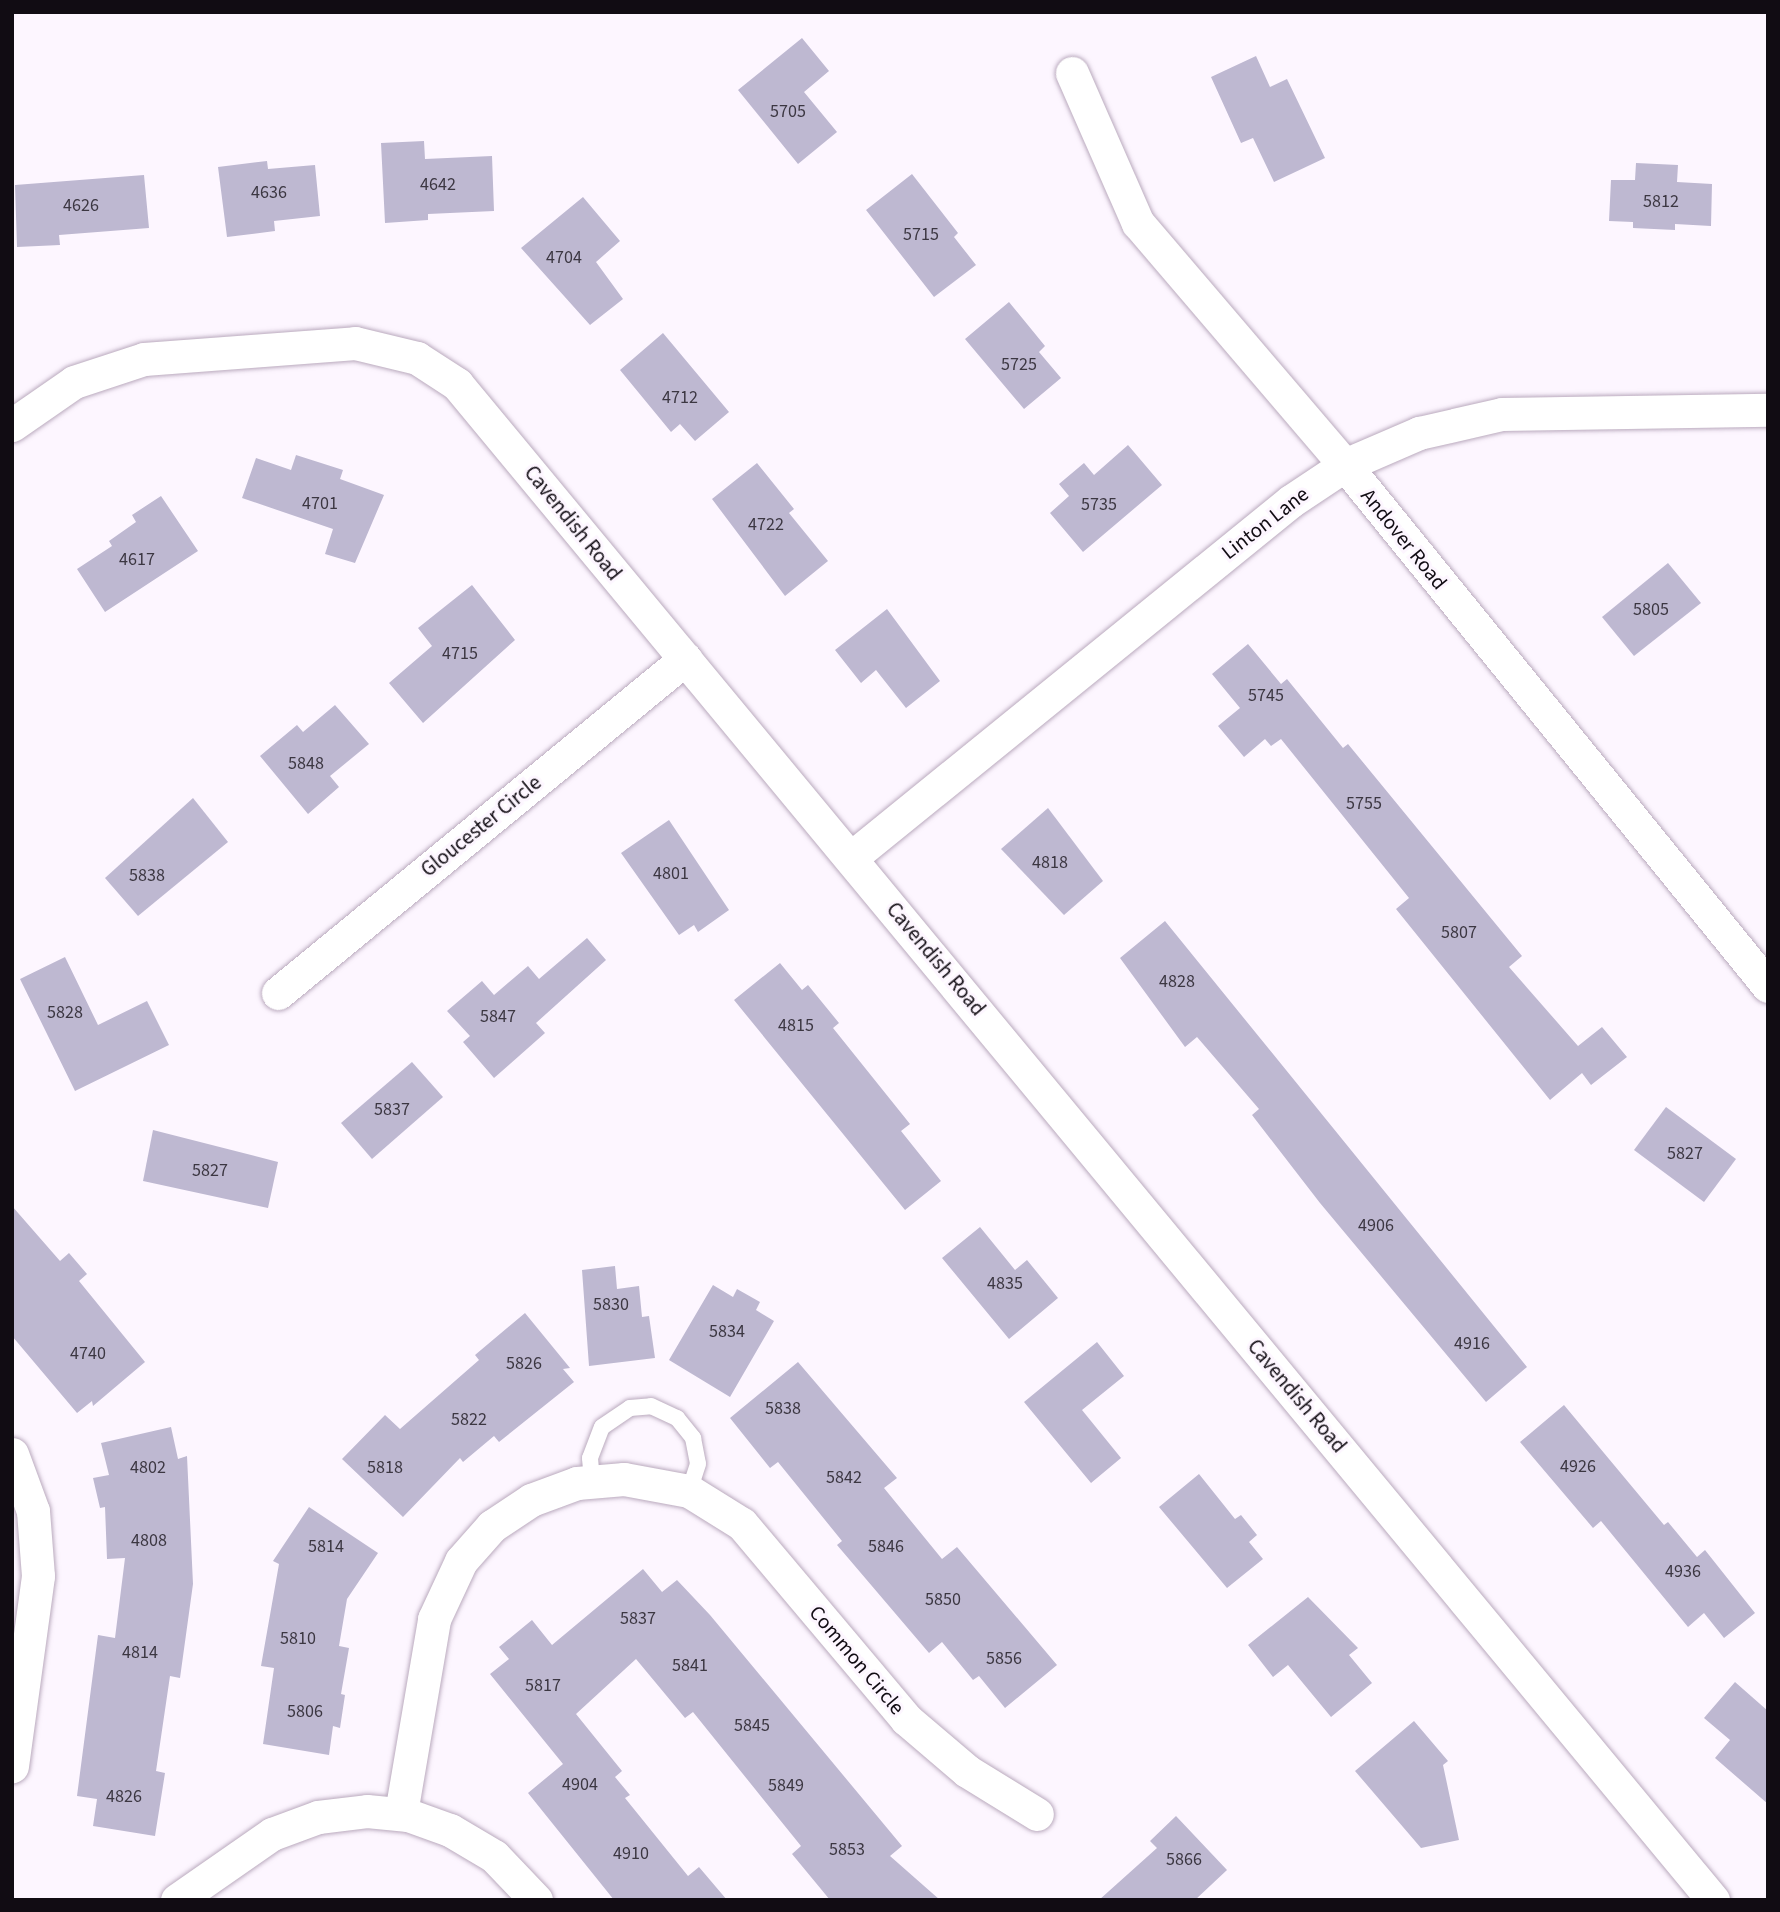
<!DOCTYPE html>
<style>
body{margin:0}
#map{position:relative;width:1780px;height:1912px;overflow:hidden;background:#fdf6ff;font-family:"Source Sans 3",sans-serif}
div>[style]{position:absolute}
[style*='--x']{left:calc(var(--x)*1px);top:calc(var(--y)*1px);width:calc(var(--w)*1px);rotate:calc(var(--a)*1deg)}
.building>*{inset:0;background:#beb8d1}
.roads{filter:drop-shadow(0 0 2px #baaabe) drop-shadow(0 0 2px #baaabe)}
.lane>*{height:16px;margin:-8px;padding:0 8px;transform-origin:8px;border-radius:8px;background:#fff}
.street>*{height:33px;margin:-16.5px;padding:0 16.5px;transform-origin:16.5px;border-radius:16.5px;background:#fff}
span{translate:-50% -50%;white-space:nowrap;text-align:center;line-height:1.15;-webkit-text-stroke:6px #fdf6ff;paint-order:stroke}
.number-label{font-size:18px;color:#3c3742}
.number-label span{-webkit-text-stroke-width:0}
.street-label{font-size:21px;color:#110c13}
.frame{position:absolute;inset:0;border:14px solid #110c13;pointer-events:none}
</style>
<div id="map">
<div class="building">
<i style="clip-path:polygon(802px 38px,829px 71px,804px 92px,837px 132px,798px 164px,738px 90px)"></i>
<i style="clip-path:polygon(1256px 56px,1270px 87px,1287px 79px,1325px 158px,1274px 182px,1253px 138px,1241px 143px,1211px 77px)"></i>
<i style="clip-path:polygon(424px 141px,425px 159px,492px 156px,494px 211px,428px 214px,428px 220px,385px 223px,381px 143px)"></i>
<i style="clip-path:polygon(267px 161px,268px 169px,315px 165px,320px 216px,274px 221px,275px 231px,227px 237px,218px 167px)"></i>
<i style="clip-path:polygon(1636px 163px,1678px 165px,1677px 182px,1712px 184px,1711px 226px,1675px 224px,1675px 230px,1633px 228px,1633px 222px,1609px 221px,1611px 180px,1635px 180px)"></i>
<i style="clip-path:polygon(912px 174px,958px 233px,954px 237px,976px 265px,934px 297px,866px 210px)"></i>
<i style="clip-path:polygon(144px 175px,149px 228px,59px 235px,60px 245px,17px 247px,15px 185px)"></i>
<i style="clip-path:polygon(583px 197px,620px 241px,596px 262px,623px 299px,590px 325px,521px 248px)"></i>
<i style="clip-path:polygon(1009px 302px,1045px 346px,1039px 352px,1061px 378px,1024px 409px,965px 339px)"></i>
<i style="clip-path:polygon(663px 333px,729px 412px,695px 441px,680px 424px,671px 432px,620px 370px)"></i>
<i style="clip-path:polygon(1128px 445px,1162px 485px,1083px 552px,1050px 513px,1069px 496px,1059px 484px,1084px 463px,1094px 475px)"></i>
<i style="clip-path:polygon(296px 455px,343px 470px,340px 479px,384px 495px,355px 563px,325px 554px,333px 529px,242px 498px,256px 458px,291px 470px)"></i>
<i style="clip-path:polygon(757px 463px,794px 509px,789px 513px,828px 561px,785px 596px,712px 499px)"></i>
<i style="clip-path:polygon(161px 496px,198px 551px,105px 612px,77px 569px,112px 546px,109px 541px,136px 522px,132px 515px)"></i>
<i style="clip-path:polygon(1668px 563px,1701px 603px,1634px 656px,1602px 617px)"></i>
<i style="clip-path:polygon(472px 585px,515px 640px,423px 723px,389px 683px,432px 646px,418px 628px)"></i>
<i style="clip-path:polygon(887px 609px,940px 681px,906px 708px,876px 670px,861px 683px,835px 650px)"></i>
<i style="clip-path:polygon(1248px 644px,1281px 684px,1287px 679px,1343px 748px,1348px 744px,1522px 956px,1509px 967px,1578px 1046px,1602px 1027px,1627px 1057px,1591px 1085px,1582px 1073px,1550px 1100px,1396px 909px,1409px 898px,1281px 739px,1271px 746px,1265px 739px,1244px 757px,1218px 726px,1240px 708px,1212px 674px)"></i>
<i style="clip-path:polygon(335px 705px,369px 744px,330px 776px,339px 787px,308px 814px,260px 756px,297px 725px,303px 732px)"></i>
<i style="clip-path:polygon(193px 798px,228px 842px,138px 916px,105px 878px)"></i>
<i style="clip-path:polygon(1048px 808px,1103px 881px,1064px 915px,1001px 849px)"></i>
<i style="clip-path:polygon(669px 820px,729px 910px,698px 932px,694px 925px,679px 935px,621px 853px)"></i>
<i style="clip-path:polygon(1165px 921px,1527px 1367px,1486px 1402px,1320px 1203px,1252px 1115px,1259px 1109px,1197px 1037px,1185px 1047px,1120px 958px)"></i>
<i style="clip-path:polygon(587px 938px,606px 960px,536px 1023px,545px 1033px,494px 1078px,463px 1042px,470px 1036px,447px 1011px,482px 981px,494px 995px,528px 966px,539px 979px)"></i>
<i style="clip-path:polygon(65px 957px,98px 1025px,147px 1001px,169px 1045px,75px 1091px,20px 979px)"></i>
<i style="clip-path:polygon(780px 963px,802px 990px,808px 985px,839px 1023px,833px 1028px,910px 1124px,901px 1131px,941px 1181px,905px 1210px,734px 1000px)"></i>
<i style="clip-path:polygon(412px 1062px,443px 1097px,372px 1159px,341px 1123px)"></i>
<i style="clip-path:polygon(1666px 1107px,1736px 1159px,1704px 1202px,1634px 1150px)"></i>
<i style="clip-path:polygon(153px 1130px,278px 1162px,268px 1208px,143px 1181px)"></i>
<i style="clip-path:polygon(12px 1206px,60px 1261px,69px 1253px,87px 1274px,79px 1281px,145px 1362px,93px 1406px,92px 1401px,77px 1413px,12px 1336px)"></i>
<i style="clip-path:polygon(980px 1227px,1015px 1270px,1027px 1260px,1058px 1298px,1009px 1339px,942px 1258px)"></i>
<i style="clip-path:polygon(615px 1266px,617px 1289px,639px 1286px,642px 1317px,649px 1316px,655px 1358px,589px 1366px,582px 1270px)"></i>
<i style="clip-path:polygon(713px 1285px,733px 1297px,737px 1289px,760px 1302px,756px 1310px,774px 1321px,730px 1397px,669px 1360px)"></i>
<i style="clip-path:polygon(525px 1313px,570px 1368px,563px 1369px,574px 1382px,499px 1442px,494px 1436px,463px 1462px,460px 1458px,403px 1517px,342px 1459px,385px 1415px,400px 1429px,479px 1360px,475px 1355px)"></i>
<i style="clip-path:polygon(1097px 1342px,1124px 1376px,1082px 1410px,1121px 1458px,1091px 1483px,1024px 1402px)"></i>
<i style="clip-path:polygon(798px 1362px,897px 1478px,884px 1488px,942px 1559px,957px 1547px,1057px 1665px,1005px 1708px,979px 1676px,973px 1680px,942px 1642px,929px 1653px,837px 1545px,842px 1541px,778px 1462px,770px 1468px,730px 1418px)"></i>
<i style="clip-path:polygon(1564px 1405px,1664px 1525px,1668px 1522px,1697px 1557px,1705px 1550px,1755px 1613px,1724px 1638px,1704px 1613px,1688px 1627px,1601px 1521px,1593px 1528px,1520px 1442px)"></i>
<i style="clip-path:polygon(171px 1427px,178px 1459px,187px 1456px,193px 1584px,180px 1678px,170px 1676px,156px 1771px,165px 1773px,155px 1836px,93px 1826px,97px 1799px,77px 1796px,98px 1635px,115px 1638px,125px 1558px,107px 1559px,105px 1507px,100px 1508px,93px 1478px,109px 1475px,101px 1443px)"></i>
<i style="clip-path:polygon(1199px 1474px,1235px 1519px,1241px 1515px,1257px 1535px,1249px 1542px,1263px 1559px,1227px 1588px,1159px 1507px)"></i>
<i style="clip-path:polygon(309px 1507px,378px 1553px,347px 1599px,339px 1646px,349px 1648px,341px 1694px,345px 1695px,340px 1728px,333px 1726px,329px 1755px,263px 1744px,274px 1668px,261px 1666px,279px 1564px,273px 1561px)"></i>
<i style="clip-path:polygon(643px 1569px,662px 1592px,677px 1580px,710px 1615px,902px 1846px,890px 1856px,940px 1900px,830px 1900px,792px 1854px,801px 1846px,755px 1789px,693px 1712px,685px 1718px,636px 1659px,576px 1714px,622px 1771px,615px 1777px,630px 1795px,625px 1798px,688px 1876px,699px 1867px,727px 1900px,614px 1900px,528px 1793px,563px 1764px,490px 1674px,509px 1659px,499px 1647px,532px 1620px,552px 1645px)"></i>
<i style="clip-path:polygon(1308px 1597px,1358px 1648px,1349px 1655px,1372px 1683px,1331px 1717px,1288px 1665px,1273px 1677px,1248px 1645px)"></i>
<i style="clip-path:polygon(1735px 1682px,1768px 1711px,1768px 1804px,1715px 1758px,1730px 1740px,1704px 1718px)"></i>
<i style="clip-path:polygon(1414px 1721px,1448px 1761px,1443px 1765px,1459px 1840px,1421px 1848px,1355px 1771px)"></i>
<i style="clip-path:polygon(1176px 1816px,1227px 1870px,1195px 1900px,1099px 1900px,1157px 1848px,1150px 1841px)"></i>
</div>
<div class="roads">
<div class="lane">
<i style="--x:592;--y:1481;--w:23;--a:-95"></i>
<i style="--x:590;--y:1458;--w:33;--a:-69"></i>
<i style="--x:602;--y:1427;--w:34;--a:-34"></i>
<i style="--x:630;--y:1408;--w:21;--a:-5"></i>
<i style="--x:651;--y:1406;--w:29;--a:25"></i>
<i style="--x:677;--y:1418;--w:26;--a:51"></i>
<i style="--x:693;--y:1438;--w:26;--a:79"></i>
<i style="--x:698;--y:1464;--w:28;--a:108"></i>
</div>
<div class="street">
<i style="--x:1072;--y:73;--w:164;--a:66.3"></i>
<i style="--x:1138;--y:223;--w:318;--a:49.5"></i>
<i style="--x:1345;--y:465;--w:671;--a:50.93"></i>
<i style="--x:12;--y:425;--w:75;--a:-34.7"></i>
<i style="--x:74;--y:382;--w:74;--a:-18.2"></i>
<i style="--x:144;--y:359;--w:212;--a:-4.3"></i>
<i style="--x:355;--y:343;--w:64;--a:13.6"></i>
<i style="--x:417;--y:358;--w:48;--a:33"></i>
<i style="--x:457;--y:384;--w:1969;--a:50.36"></i>
<i style="--x:852;--y:857;--w:565;--a:-39.04"></i>
<i style="--x:1291;--y:501;--w:65;--a:-33.7"></i>
<i style="--x:1345;--y:465;--w:81;--a:-23.4"></i>
<i style="--x:1419;--y:433;--w:85;--a:-12.9"></i>
<i style="--x:1502;--y:414;--w:266;--a:-0.9"></i>
<i style="--x:278;--y:993;--w:527;--a:-39.37"></i>
<i style="--x:12;--y:1454;--w:61;--a:69.8"></i>
<i style="--x:33;--y:1511;--w:65;--a:85.6"></i>
<i style="--x:38;--y:1576;--w:192;--a:97.8"></i>
<i style="--x:401;--y:1813;--w:197;--a:-80.3"></i>
<i style="--x:434;--y:1619;--w:64;--a:-65"></i>
<i style="--x:461;--y:1561;--w:47;--a:-48.5"></i>
<i style="--x:492;--y:1526;--w:47;--a:-33.7"></i>
<i style="--x:531;--y:1500;--w:49;--a:-20.3"></i>
<i style="--x:577;--y:1483;--w:47;--a:-4.9"></i>
<i style="--x:624;--y:1479;--w:66;--a:10.5"></i>
<i style="--x:689;--y:1491;--w:62;--a:31.9"></i>
<i style="--x:742;--y:1524;--w:255;--a:49.9"></i>
<i style="--x:906;--y:1719;--w:80;--a:40.4"></i>
<i style="--x:967;--y:1771;--w:82;--a:31.6"></i>
<i style="--x:177;--y:1900;--w:116;--a:-34.8"></i>
<i style="--x:272;--y:1834;--w:49;--a:-20.3"></i>
<i style="--x:318;--y:1817;--w:49;--a:-7"></i>
<i style="--x:367;--y:1811;--w:41;--a:5.6"></i>
<i style="--x:408;--y:1815;--w:45;--a:19.7"></i>
<i style="--x:450;--y:1830;--w:51;--a:30.6"></i>
<i style="--x:494;--y:1856;--w:61;--a:46.3"></i>
</div>
</div>
<div class="number-label">
<span style="left:788px;top:112px">5705</span>
<span style="left:438px;top:185px">4642</span>
<span style="left:269px;top:193px">4636</span>
<span style="left:1661px;top:202px">5812</span>
<span style="left:81px;top:206px">4626</span>
<span style="left:921px;top:235px">5715</span>
<span style="left:564px;top:258px">4704</span>
<span style="left:1019px;top:365px">5725</span>
<span style="left:680px;top:398px">4712</span>
<span style="left:320px;top:504px">4701</span>
<span style="left:1099px;top:505px">5735</span>
<span style="left:766px;top:525px">4722</span>
<span style="left:137px;top:560px">4617</span>
<span style="left:1651px;top:610px">5805</span>
<span style="left:460px;top:654px">4715</span>
<span style="left:1266px;top:696px">5745</span>
<span style="left:306px;top:764px">5848</span>
<span style="left:1364px;top:804px">5755</span>
<span style="left:1050px;top:863px">4818</span>
<span style="left:671px;top:874px">4801</span>
<span style="left:147px;top:876px">5838</span>
<span style="left:1459px;top:933px">5807</span>
<span style="left:1177px;top:982px">4828</span>
<span style="left:65px;top:1013px">5828</span>
<span style="left:498px;top:1017px">5847</span>
<span style="left:796px;top:1026px">4815</span>
<span style="left:392px;top:1110px">5837</span>
<span style="left:1685px;top:1154px">5827</span>
<span style="left:210px;top:1171px">5827</span>
<span style="left:1376px;top:1226px">4906</span>
<span style="left:1005px;top:1284px">4835</span>
<span style="left:611px;top:1305px">5830</span>
<span style="left:727px;top:1332px">5834</span>
<span style="left:1472px;top:1344px">4916</span>
<span style="left:88px;top:1354px">4740</span>
<span style="left:524px;top:1364px">5826</span>
<span style="left:783px;top:1409px">5838</span>
<span style="left:469px;top:1420px">5822</span>
<span style="left:1578px;top:1467px">4926</span>
<span style="left:148px;top:1468px">4802</span>
<span style="left:385px;top:1468px">5818</span>
<span style="left:844px;top:1478px">5842</span>
<span style="left:149px;top:1541px">4808</span>
<span style="left:326px;top:1547px">5814</span>
<span style="left:886px;top:1547px">5846</span>
<span style="left:1683px;top:1572px">4936</span>
<span style="left:943px;top:1600px">5850</span>
<span style="left:638px;top:1619px">5837</span>
<span style="left:298px;top:1639px">5810</span>
<span style="left:140px;top:1653px">4814</span>
<span style="left:1004px;top:1659px">5856</span>
<span style="left:690px;top:1666px">5841</span>
<span style="left:543px;top:1686px">5817</span>
<span style="left:305px;top:1712px">5806</span>
<span style="left:752px;top:1726px">5845</span>
<span style="left:580px;top:1785px">4904</span>
<span style="left:786px;top:1786px">5849</span>
<span style="left:124px;top:1797px">4826</span>
<span style="left:847px;top:1850px">5853</span>
<span style="left:631px;top:1854px">4910</span>
<span style="left:1184px;top:1860px">5866</span>
</div>
<div class="street-label">
<span style="left:573px;top:523px;rotate:51deg">Cavendish Road</span>
<span style="left:1265px;top:523px;rotate:-38deg">Linton Lane</span>
<span style="left:1404px;top:539px;rotate:51deg">Andover Road</span>
<span style="left:481px;top:826px;rotate:-39deg">Gloucester Circle</span>
<span style="left:936px;top:959px;rotate:50deg">Cavendish Road</span>
<span style="left:1297px;top:1396px;rotate:50deg">Cavendish Road</span>
<span style="left:857px;top:1660px;rotate:50deg">Common Circle</span>
</div>
<div class="frame"></div>
</div>
